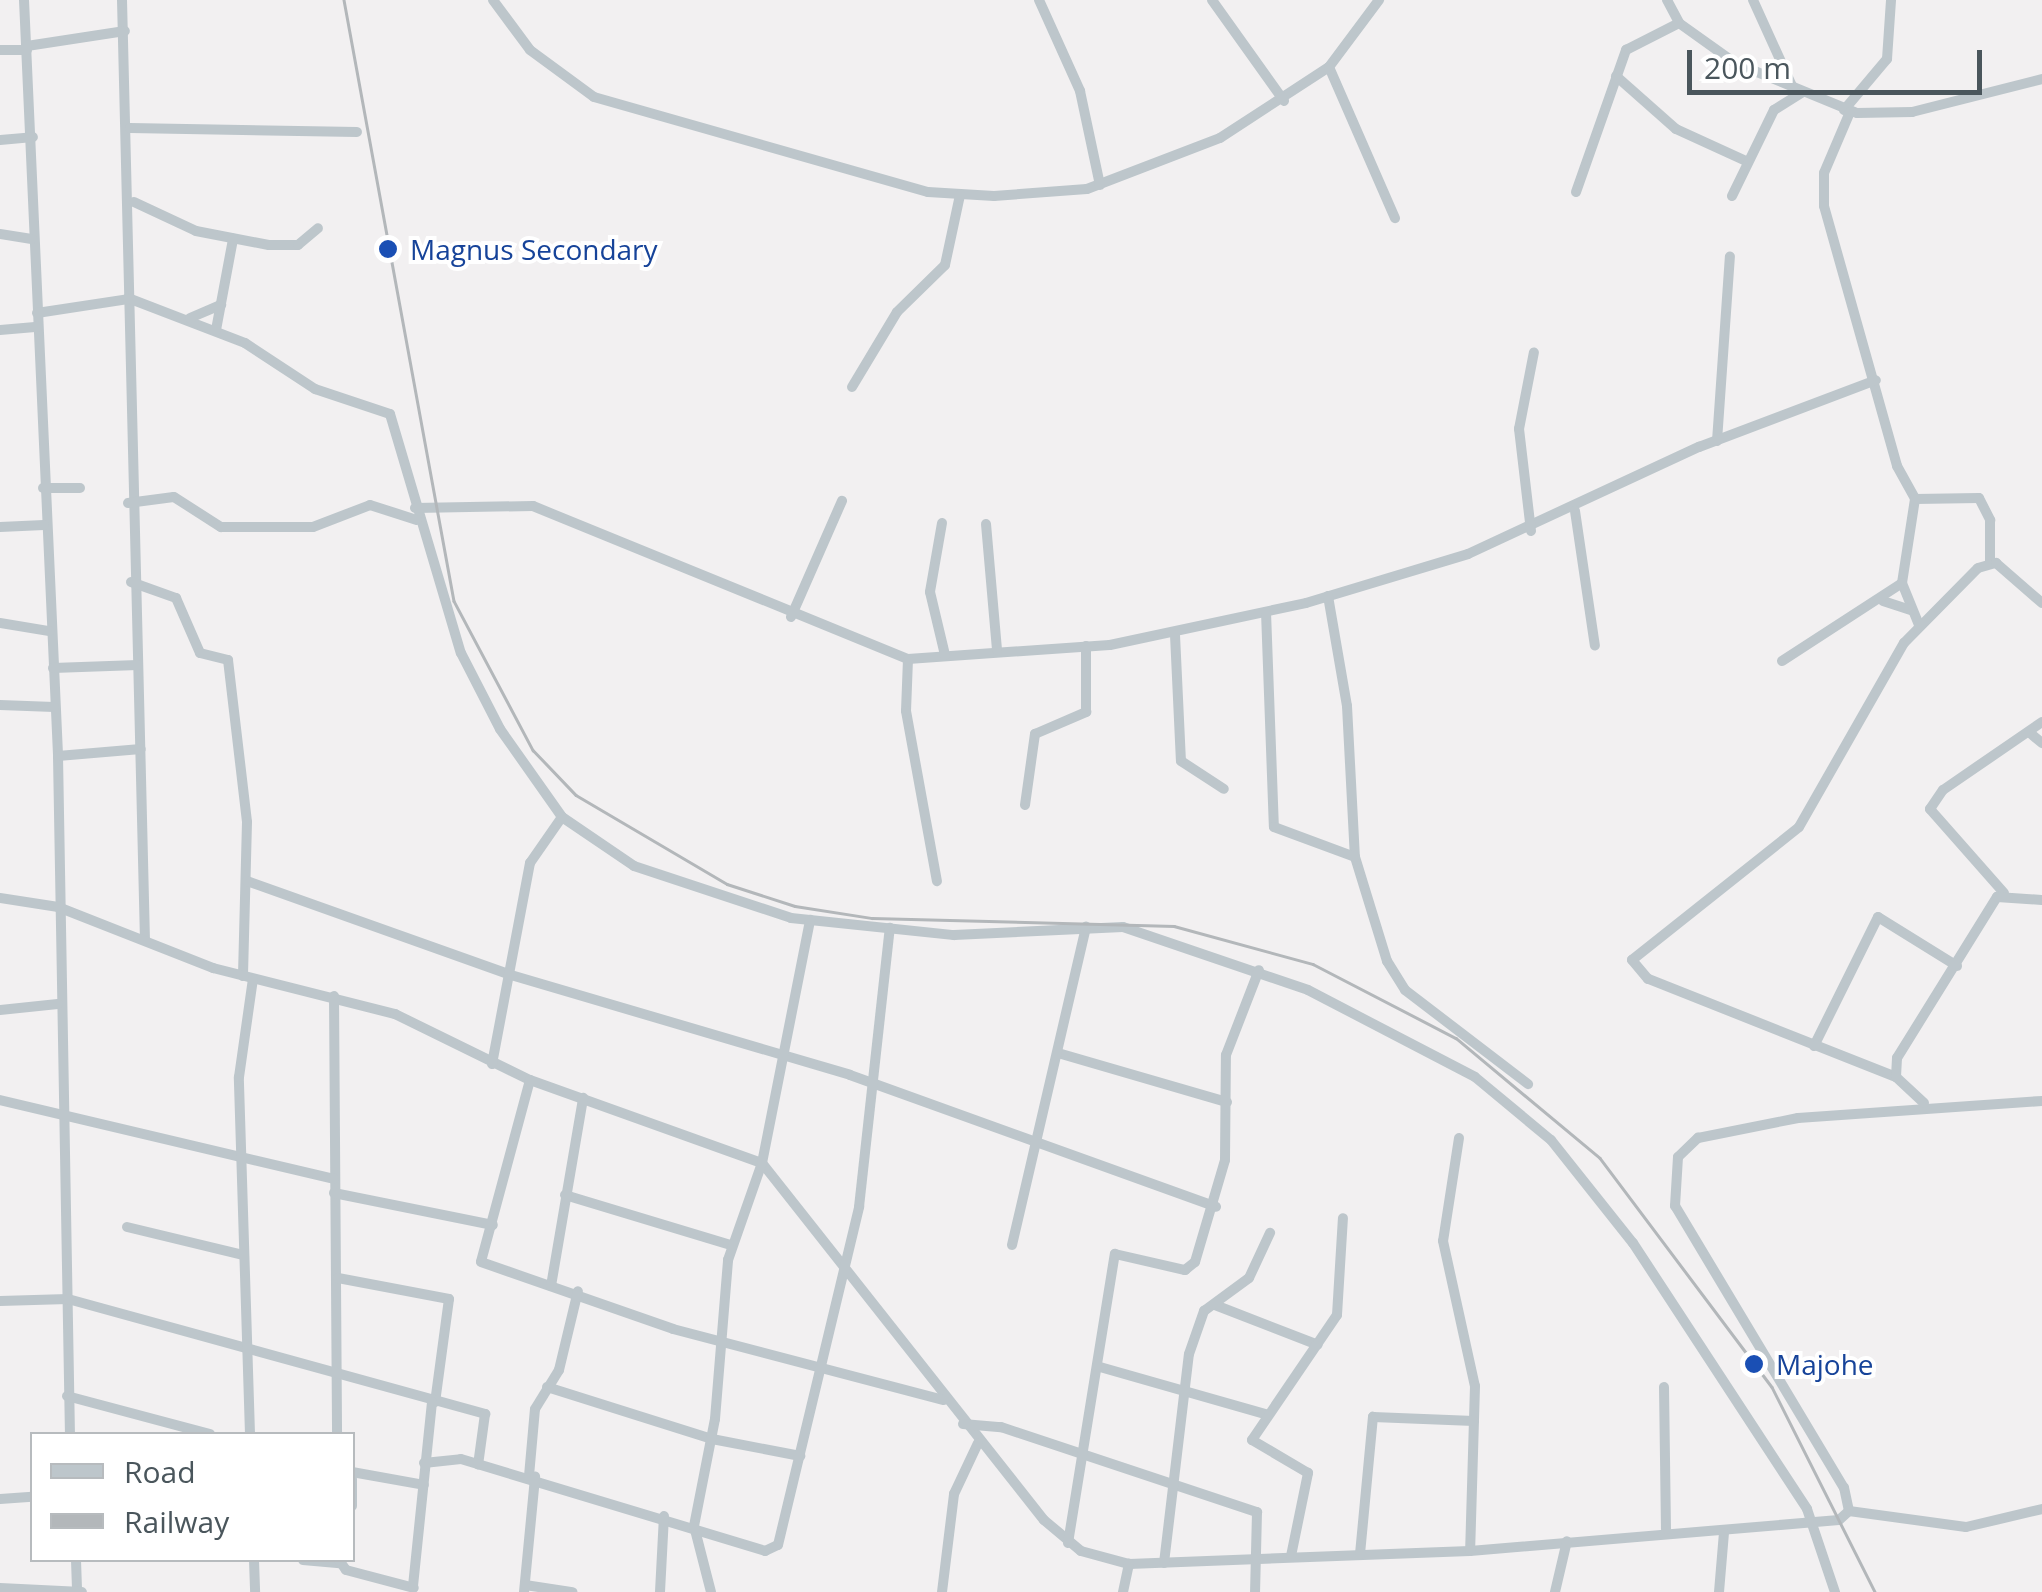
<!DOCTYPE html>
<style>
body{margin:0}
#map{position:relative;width:2042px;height:1592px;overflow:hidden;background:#f2f0f1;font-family:"Open Sans",sans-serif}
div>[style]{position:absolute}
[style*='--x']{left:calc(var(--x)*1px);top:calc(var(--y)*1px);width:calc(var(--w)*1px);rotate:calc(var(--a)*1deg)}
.minor>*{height:10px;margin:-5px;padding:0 5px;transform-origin:5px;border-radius:5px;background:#bdc6cb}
.rail>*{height:2.5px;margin:-1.25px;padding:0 1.25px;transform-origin:1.25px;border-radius:1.25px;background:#b3b7ba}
.dots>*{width:28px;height:28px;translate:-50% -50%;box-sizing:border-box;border:5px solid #fff;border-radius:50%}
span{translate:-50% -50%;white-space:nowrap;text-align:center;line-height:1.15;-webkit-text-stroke:8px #fff;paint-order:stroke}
.transit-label{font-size:28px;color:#164399}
.left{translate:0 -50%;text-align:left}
.legend{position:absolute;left:30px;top:1432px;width:325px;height:130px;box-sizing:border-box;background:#fff;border:2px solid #b7bbbe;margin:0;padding:12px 18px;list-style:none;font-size:30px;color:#4a565c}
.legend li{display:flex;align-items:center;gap:20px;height:50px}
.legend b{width:50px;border:2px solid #b7bbbe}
.scale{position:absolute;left:1687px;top:50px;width:295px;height:45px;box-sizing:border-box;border:5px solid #4a565c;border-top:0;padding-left:12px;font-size:30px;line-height:35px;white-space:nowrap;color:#4a565c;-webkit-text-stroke:8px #fff;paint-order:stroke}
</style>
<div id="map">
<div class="minor">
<i style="--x:24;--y:0;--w:757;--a:87.42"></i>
<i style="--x:58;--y:756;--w:678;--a:88.99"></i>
<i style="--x:122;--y:0;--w:940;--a:88.6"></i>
<i style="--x:493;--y:0;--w:62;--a:53.5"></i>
<i style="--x:530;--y:50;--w:79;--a:36.3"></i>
<i style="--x:594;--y:97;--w:347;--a:15.9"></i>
<i style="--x:928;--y:192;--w:66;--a:3.5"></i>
<i style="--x:994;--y:196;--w:93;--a:-4.3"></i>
<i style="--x:1087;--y:189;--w:142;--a:-21"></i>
<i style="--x:1220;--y:138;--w:130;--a:-33.1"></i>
<i style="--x:1329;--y:67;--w:84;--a:-53.3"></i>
<i style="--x:1039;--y:0;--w:100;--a:65.7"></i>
<i style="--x:1080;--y:91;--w:96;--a:78"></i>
<i style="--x:1212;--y:0;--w:124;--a:54.5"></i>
<i style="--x:1667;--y:0;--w:26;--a:62"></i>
<i style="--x:1679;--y:23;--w:69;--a:35.5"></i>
<i style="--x:1735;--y:63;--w:132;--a:22.3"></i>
<i style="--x:1857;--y:113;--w:55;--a:-1"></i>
<i style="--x:1912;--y:112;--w:134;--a:-14.2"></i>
<i style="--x:1753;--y:0;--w:97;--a:65.6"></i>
<i style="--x:27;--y:46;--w:99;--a:-8.7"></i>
<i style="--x:0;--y:50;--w:27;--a:0"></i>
<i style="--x:1329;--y:67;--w:165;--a:66.4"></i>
<i style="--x:1616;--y:76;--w:80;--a:41.5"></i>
<i style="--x:1676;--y:129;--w:77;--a:24.6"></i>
<i style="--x:1844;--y:110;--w:67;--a:-49.9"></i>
<i style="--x:1887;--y:59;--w:59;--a:-86.1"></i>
<i style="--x:1850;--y:112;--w:66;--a:113.1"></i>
<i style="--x:1824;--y:173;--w:33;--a:90"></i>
<i style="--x:1824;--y:206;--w:270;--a:74.3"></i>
<i style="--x:1897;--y:466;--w:38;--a:61"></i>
<i style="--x:1915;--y:499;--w:85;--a:98.8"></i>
<i style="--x:1902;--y:583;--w:45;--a:68"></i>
<i style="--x:130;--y:128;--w:227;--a:1"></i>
<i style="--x:0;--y:140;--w:33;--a:-5"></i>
<i style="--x:1576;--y:192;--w:151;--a:-70.6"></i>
<i style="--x:1626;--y:50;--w:59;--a:-27"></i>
<i style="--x:1732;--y:196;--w:96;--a:-64"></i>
<i style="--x:1774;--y:110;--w:34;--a:-32"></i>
<i style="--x:134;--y:202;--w:68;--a:25.1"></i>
<i style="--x:196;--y:231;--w:74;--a:10.9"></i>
<i style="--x:269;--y:245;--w:29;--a:0"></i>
<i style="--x:298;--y:245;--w:26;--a:-40"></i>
<i style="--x:0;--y:234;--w:32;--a:9"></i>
<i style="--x:128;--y:298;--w:125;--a:21"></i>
<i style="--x:245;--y:343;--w:84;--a:33.3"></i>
<i style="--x:315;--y:389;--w:79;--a:18.4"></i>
<i style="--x:390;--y:414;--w:249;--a:73.5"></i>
<i style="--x:461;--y:653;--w:85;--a:62.8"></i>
<i style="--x:500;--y:729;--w:108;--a:54.8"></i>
<i style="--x:562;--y:817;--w:87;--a:34.2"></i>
<i style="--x:634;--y:866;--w:165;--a:18.3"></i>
<i style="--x:791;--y:918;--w:164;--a:6"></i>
<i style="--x:954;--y:935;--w:169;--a:-2.7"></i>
<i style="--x:1123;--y:927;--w:195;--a:18.8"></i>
<i style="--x:1308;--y:990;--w:188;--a:27.5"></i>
<i style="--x:1475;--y:1077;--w:99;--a:39.7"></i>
<i style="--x:1551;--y:1140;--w:132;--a:51.5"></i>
<i style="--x:1633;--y:1243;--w:318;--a:56.8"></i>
<i style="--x:1807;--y:1509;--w:88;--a:71.4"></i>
<i style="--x:37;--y:313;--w:92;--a:-8.7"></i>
<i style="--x:190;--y:318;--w:34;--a:-23"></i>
<i style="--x:0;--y:330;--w:38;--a:-5"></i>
<i style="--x:216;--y:330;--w:93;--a:-79.4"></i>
<i style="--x:852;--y:387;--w:87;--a:-59"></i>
<i style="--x:897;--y:312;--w:67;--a:-44.4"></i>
<i style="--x:945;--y:265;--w:72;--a:-77.9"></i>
<i style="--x:1717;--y:441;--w:185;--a:-86"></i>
<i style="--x:43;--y:488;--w:37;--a:0"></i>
<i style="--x:1915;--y:499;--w:64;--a:-0.9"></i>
<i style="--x:1979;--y:498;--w:25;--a:63"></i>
<i style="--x:1990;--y:520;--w:42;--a:90"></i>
<i style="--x:128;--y:503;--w:46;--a:-7.4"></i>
<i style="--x:174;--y:497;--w:56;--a:32.6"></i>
<i style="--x:221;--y:527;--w:92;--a:0"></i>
<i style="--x:313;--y:527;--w:61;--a:-21.1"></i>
<i style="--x:370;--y:505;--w:49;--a:17.7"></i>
<i style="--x:415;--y:508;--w:118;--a:-1"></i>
<i style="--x:533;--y:506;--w:405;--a:22.2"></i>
<i style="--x:908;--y:659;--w:202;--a:-4"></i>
<i style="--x:1110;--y:645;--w:200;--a:-12.1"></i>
<i style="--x:1306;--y:603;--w:169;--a:-16.8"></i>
<i style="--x:1468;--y:554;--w:255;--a:-24.9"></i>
<i style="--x:1699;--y:447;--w:189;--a:-20.7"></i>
<i style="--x:1575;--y:511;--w:136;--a:81.6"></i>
<i style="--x:942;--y:523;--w:70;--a:99.9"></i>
<i style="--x:930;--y:592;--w:65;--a:76.6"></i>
<i style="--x:986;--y:524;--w:126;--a:85"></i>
<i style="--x:0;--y:527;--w:44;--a:-2.6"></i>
<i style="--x:1531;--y:531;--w:103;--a:-96.7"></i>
<i style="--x:1519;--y:429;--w:78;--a:-79"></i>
<i style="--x:131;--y:582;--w:48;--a:19.6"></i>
<i style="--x:176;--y:598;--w:60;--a:66.4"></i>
<i style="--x:200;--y:653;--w:29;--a:14"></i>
<i style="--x:228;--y:660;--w:163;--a:83.3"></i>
<i style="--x:247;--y:822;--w:154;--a:91.5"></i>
<i style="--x:1328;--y:596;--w:112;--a:80.2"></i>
<i style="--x:1347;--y:706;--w:151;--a:87"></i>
<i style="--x:1355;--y:857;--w:109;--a:72.9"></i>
<i style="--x:1387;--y:961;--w:34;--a:58"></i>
<i style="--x:1405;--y:990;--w:155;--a:37.4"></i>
<i style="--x:1883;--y:601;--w:29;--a:18"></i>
<i style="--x:1266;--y:612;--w:215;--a:87.9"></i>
<i style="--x:1274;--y:827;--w:86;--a:20.3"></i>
<i style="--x:791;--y:617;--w:127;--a:-66.3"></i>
<i style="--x:0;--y:623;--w:50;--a:9.3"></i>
<i style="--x:1175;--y:635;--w:126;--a:87.3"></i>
<i style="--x:1181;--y:761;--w:51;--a:33.1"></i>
<i style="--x:908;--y:659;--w:52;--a:92.2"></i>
<i style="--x:906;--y:711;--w:173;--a:79.7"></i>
<i style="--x:1782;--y:661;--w:143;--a:-33"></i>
<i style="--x:53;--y:668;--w:85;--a:-2"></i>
<i style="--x:0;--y:705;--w:54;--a:2.1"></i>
<i style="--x:2030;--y:733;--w:16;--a:40"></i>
<i style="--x:58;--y:756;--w:83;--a:-4.8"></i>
<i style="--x:1025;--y:805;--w:72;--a:-82"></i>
<i style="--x:1035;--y:734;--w:56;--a:-23.3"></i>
<i style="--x:1086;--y:712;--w:66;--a:-90"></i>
<i style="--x:247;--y:881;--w:280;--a:19.6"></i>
<i style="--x:511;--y:975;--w:353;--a:16.4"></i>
<i style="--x:850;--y:1075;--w:389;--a:19.8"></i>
<i style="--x:2004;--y:893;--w:112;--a:-131.4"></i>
<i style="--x:1930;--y:809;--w:23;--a:-56"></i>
<i style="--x:1943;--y:790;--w:120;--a:-34.5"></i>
<i style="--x:0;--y:898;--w:59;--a:8.8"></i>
<i style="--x:58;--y:907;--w:167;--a:21.5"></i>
<i style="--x:213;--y:968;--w:188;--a:14.2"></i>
<i style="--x:395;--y:1014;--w:150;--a:26.1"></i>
<i style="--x:530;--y:1080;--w:246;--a:19.7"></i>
<i style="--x:762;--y:1163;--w:455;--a:51.7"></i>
<i style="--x:1044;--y:1520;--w:48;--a:40"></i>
<i style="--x:1081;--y:1551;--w:50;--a:15.2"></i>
<i style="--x:1129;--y:1564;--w:341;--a:-2.2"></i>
<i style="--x:1470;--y:1551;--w:370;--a:-4.8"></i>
<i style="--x:1839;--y:1520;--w:13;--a:-42"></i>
<i style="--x:1849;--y:1511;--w:24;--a:-102"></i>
<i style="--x:1844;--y:1488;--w:329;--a:-120.9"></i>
<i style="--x:1675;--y:1206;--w:49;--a:-86.5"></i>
<i style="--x:1678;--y:1157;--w:28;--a:-44"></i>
<i style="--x:1698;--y:1138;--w:102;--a:-11.3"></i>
<i style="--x:1798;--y:1118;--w:245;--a:-4"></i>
<i style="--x:334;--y:996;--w:438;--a:89.6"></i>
<i style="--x:0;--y:1010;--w:58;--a:-5.9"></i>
<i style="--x:1814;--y:1046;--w:144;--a:-63.6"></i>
<i style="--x:1878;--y:917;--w:93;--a:31.8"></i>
<i style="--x:1058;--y:1053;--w:176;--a:16.2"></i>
<i style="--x:492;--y:1064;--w:205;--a:-79.3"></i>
<i style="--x:530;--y:863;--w:56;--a:-55.2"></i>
<i style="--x:1896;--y:1077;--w:267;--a:-158.4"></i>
<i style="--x:1648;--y:979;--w:25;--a:-130"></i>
<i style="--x:1632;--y:960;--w:213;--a:-38.5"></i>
<i style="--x:1799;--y:827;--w:212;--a:-60.3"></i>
<i style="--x:1904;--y:643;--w:105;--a:-45.4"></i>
<i style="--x:1978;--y:568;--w:19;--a:-16"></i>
<i style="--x:1996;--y:563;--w:61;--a:41"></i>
<i style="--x:530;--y:1080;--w:188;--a:105.1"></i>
<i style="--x:481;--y:1262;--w:203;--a:19.2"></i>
<i style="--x:673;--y:1329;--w:280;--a:14.7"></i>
<i style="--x:0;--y:1100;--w:343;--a:13.3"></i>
<i style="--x:1924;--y:1103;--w:38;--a:-137"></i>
<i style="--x:1896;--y:1077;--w:19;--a:-87"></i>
<i style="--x:1897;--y:1058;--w:190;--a:-58.2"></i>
<i style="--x:1997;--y:897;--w:45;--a:3.8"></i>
<i style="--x:1459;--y:1138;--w:104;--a:98.8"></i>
<i style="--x:1443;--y:1241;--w:148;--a:77.6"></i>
<i style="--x:1475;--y:1386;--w:165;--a:91.7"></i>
<i style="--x:334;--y:1193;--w:162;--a:11.4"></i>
<i style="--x:565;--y:1195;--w:173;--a:16.8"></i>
<i style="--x:127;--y:1227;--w:120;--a:13.5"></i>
<i style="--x:1012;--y:1245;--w:327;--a:-76.9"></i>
<i style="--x:338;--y:1278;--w:113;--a:10.7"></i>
<i style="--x:449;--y:1299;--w:104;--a:97.7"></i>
<i style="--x:551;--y:1286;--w:191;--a:-80.3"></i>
<i style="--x:0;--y:1301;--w:68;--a:-1.7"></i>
<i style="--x:68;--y:1299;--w:433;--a:15.4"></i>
<i style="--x:485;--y:1414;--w:51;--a:97.8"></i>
<i style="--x:1215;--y:1305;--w:110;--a:21.2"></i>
<i style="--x:1100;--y:1367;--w:172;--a:15.9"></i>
<i style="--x:547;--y:1387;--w:173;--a:17.5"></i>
<i style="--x:712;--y:1439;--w:90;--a:10.9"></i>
<i style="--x:1664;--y:1387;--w:142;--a:89.2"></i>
<i style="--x:67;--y:1396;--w:148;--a:14.9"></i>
<i style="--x:963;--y:1424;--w:38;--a:5"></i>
<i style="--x:1001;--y:1427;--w:270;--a:18.4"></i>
<i style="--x:1257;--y:1512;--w:80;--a:91.4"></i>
<i style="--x:250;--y:1434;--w:357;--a:-91.8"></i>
<i style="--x:239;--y:1077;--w:99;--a:-81.9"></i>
<i style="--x:424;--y:1463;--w:37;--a:-6"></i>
<i style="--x:461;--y:1459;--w:318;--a:16.8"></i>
<i style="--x:765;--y:1551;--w:14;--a:-25"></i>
<i style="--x:778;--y:1545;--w:348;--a:-76.5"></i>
<i style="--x:859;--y:1207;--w:281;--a:-83.7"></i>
<i style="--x:352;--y:1472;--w:73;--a:10.2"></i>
<i style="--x:529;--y:1476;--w:67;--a:-84.9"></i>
<i style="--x:535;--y:1409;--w:46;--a:-58.4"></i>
<i style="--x:559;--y:1370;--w:81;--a:-76.5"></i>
<i style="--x:352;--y:1479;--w:27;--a:90"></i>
<i style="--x:0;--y:1499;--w:32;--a:-4"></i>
<i style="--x:1849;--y:1511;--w:118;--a:7.8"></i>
<i style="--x:1966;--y:1527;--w:78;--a:-13.3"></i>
<i style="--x:1068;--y:1543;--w:293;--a:-80.8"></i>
<i style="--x:1115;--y:1254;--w:72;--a:12.9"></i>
<i style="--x:1185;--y:1270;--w:13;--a:-39"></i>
<i style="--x:1195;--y:1262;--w:106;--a:-73.6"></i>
<i style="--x:1225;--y:1160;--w:105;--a:-89.5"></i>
<i style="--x:1226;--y:1055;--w:91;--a:-68.8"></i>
<i style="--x:1360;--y:1554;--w:138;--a:-84.6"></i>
<i style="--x:1373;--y:1417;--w:101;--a:2.3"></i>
<i style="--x:1291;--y:1556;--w:85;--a:-78.4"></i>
<i style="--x:1308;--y:1473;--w:65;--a:-149.5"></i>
<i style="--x:1252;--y:1440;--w:151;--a:-55.8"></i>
<i style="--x:1337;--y:1315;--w:97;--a:-86.5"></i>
<i style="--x:76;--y:1560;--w:32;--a:88"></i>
<i style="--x:254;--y:1560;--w:32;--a:88"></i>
<i style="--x:303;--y:1560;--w:37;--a:5"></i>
<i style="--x:339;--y:1560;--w:12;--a:55"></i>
<i style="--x:346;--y:1570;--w:70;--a:14.8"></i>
<i style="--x:1164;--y:1563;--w:210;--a:-83.2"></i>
<i style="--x:1189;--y:1354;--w:46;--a:-70.8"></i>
<i style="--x:1204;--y:1311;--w:56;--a:-36.3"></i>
<i style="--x:1249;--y:1278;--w:50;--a:-65"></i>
<i style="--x:525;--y:1585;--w:48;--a:8.5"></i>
<i style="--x:413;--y:1586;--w:185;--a:-84.1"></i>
<i style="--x:0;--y:1588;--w:82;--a:2.8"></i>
<i style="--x:524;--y:1592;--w:116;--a:-84.5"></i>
<i style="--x:660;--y:1592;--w:76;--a:-87"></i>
<i style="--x:711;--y:1592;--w:68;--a:-104.4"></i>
<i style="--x:694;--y:1526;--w:109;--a:-78.9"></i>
<i style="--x:715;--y:1419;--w:160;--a:-85.3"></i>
<i style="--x:728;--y:1260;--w:103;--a:-70.7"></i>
<i style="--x:762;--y:1163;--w:248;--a:-78.8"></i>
<i style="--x:942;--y:1592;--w:99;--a:-83"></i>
<i style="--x:954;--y:1494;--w:56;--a:-64.8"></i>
<i style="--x:1123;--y:1592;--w:29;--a:-78"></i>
<i style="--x:1555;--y:1592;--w:52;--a:-76.8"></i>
<i style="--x:1719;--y:1592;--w:59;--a:-85.2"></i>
</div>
<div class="rail">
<i style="--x:344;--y:0;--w:611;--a:79.63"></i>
<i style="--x:454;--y:601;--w:169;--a:62.1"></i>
<i style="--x:533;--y:750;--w:62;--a:46.3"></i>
<i style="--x:576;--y:795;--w:175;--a:30.5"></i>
<i style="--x:727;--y:884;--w:71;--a:17.9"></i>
<i style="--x:795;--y:906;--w:78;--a:8.9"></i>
<i style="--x:872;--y:918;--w:302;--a:1.5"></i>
<i style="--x:1174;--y:926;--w:144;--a:15.3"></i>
<i style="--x:1313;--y:964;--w:161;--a:27.4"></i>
<i style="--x:1456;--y:1038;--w:187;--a:39.8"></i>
<i style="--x:1600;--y:1158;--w:286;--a:53.1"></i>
<i style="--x:1772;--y:1387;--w:229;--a:63.3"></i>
</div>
<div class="dots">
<i style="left:388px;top:249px;background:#1a4fb4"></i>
<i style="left:1754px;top:1364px;background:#1a4fb4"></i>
</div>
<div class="transit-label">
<span class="left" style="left:410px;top:249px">Magnus Secondary</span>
<span class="left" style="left:1776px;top:1364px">Majohe</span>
</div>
<ul class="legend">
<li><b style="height:12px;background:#bdc6cb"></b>Road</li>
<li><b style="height:12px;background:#b3b7ba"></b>Railway</li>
</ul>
<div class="scale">200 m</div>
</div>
